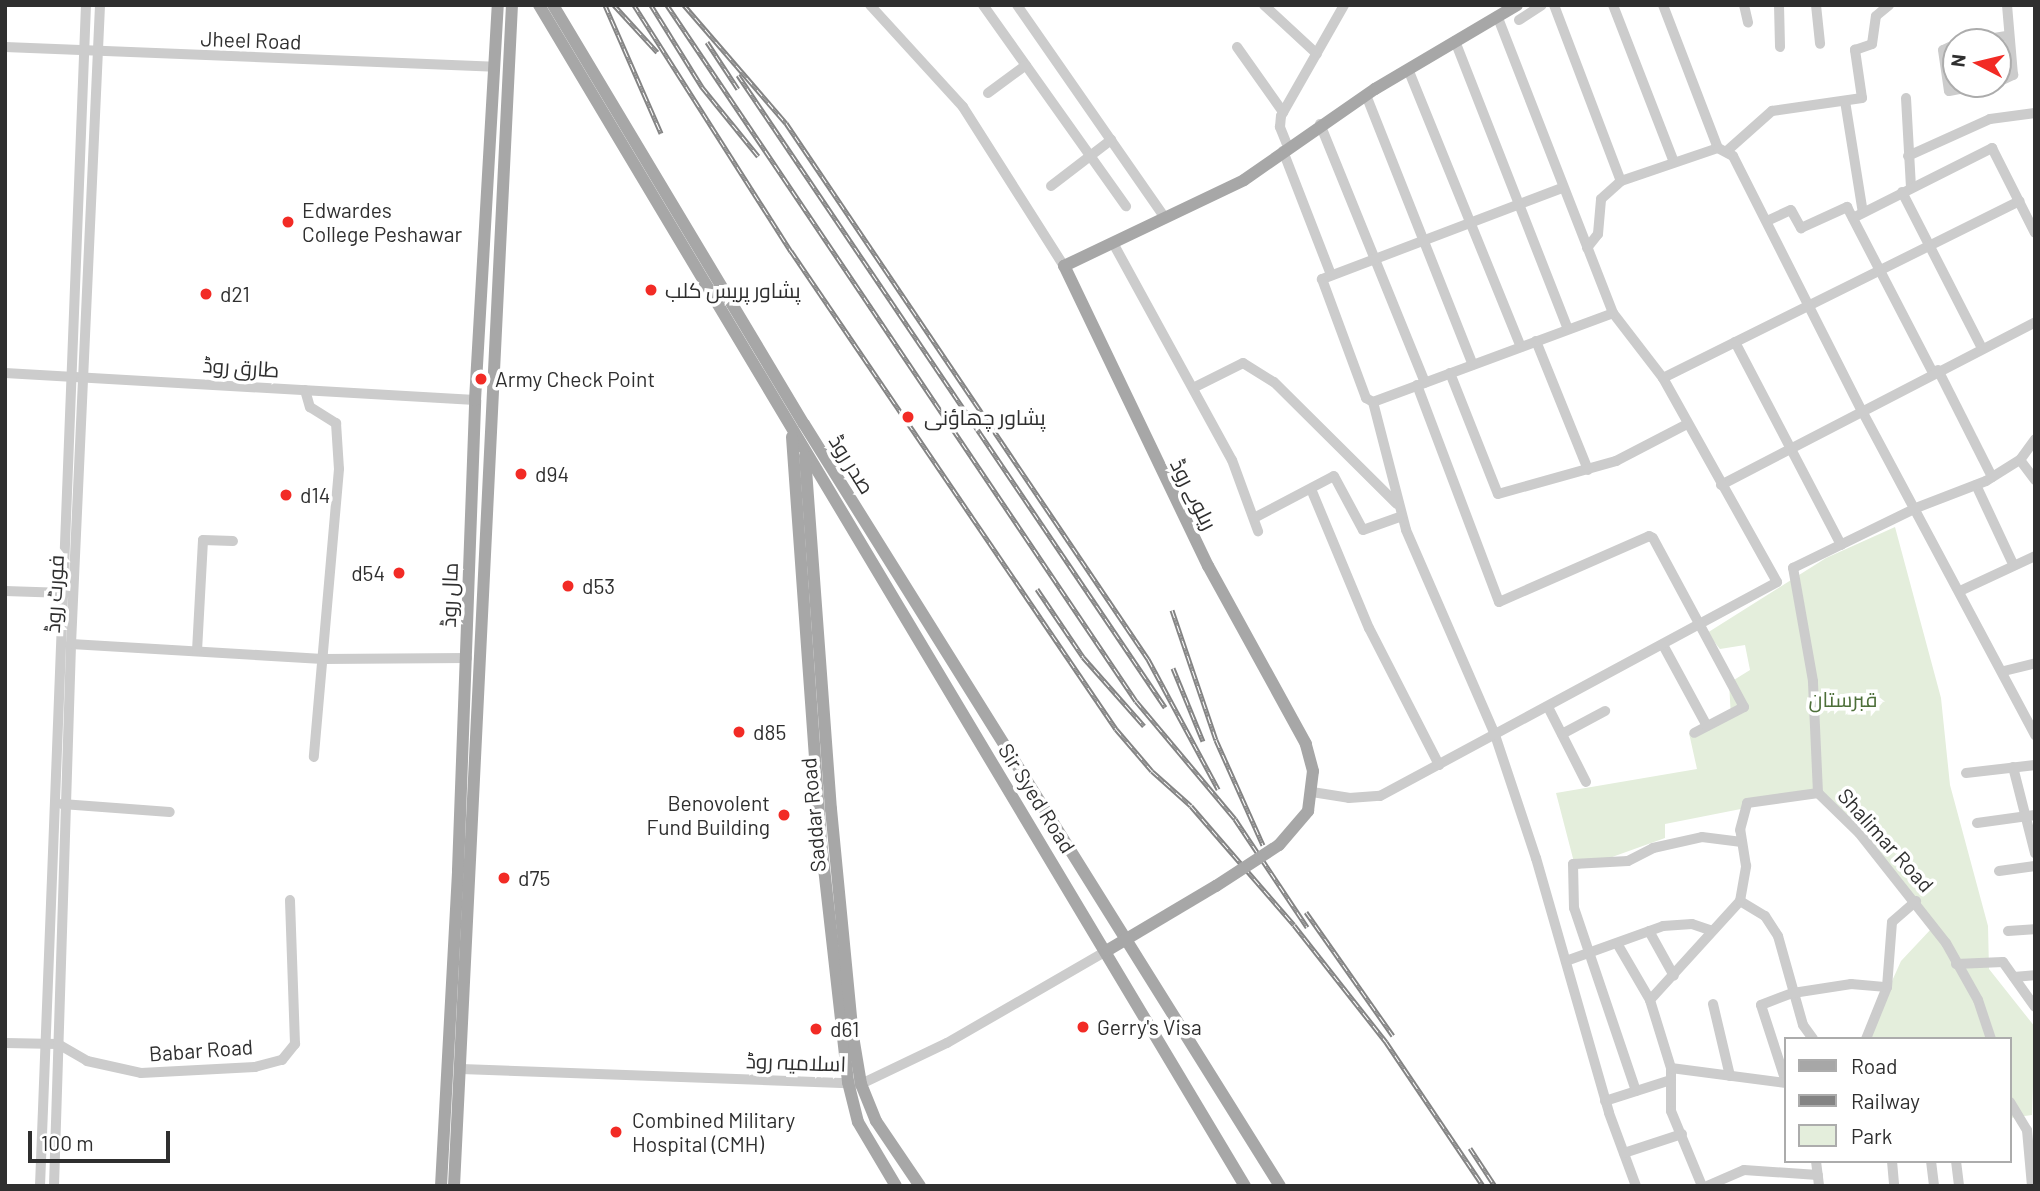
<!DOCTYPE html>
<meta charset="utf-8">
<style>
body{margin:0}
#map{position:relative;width:2040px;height:1191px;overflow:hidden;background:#fff;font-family:Barlow,Cairo,sans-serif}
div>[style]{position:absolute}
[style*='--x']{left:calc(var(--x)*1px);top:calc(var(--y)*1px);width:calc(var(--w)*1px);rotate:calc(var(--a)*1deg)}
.green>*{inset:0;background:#e4eedc}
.minor>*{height:10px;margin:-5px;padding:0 5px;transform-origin:5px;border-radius:5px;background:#ccc}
.major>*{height:12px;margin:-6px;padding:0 6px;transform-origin:6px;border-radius:6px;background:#a7a7a7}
.rail>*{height:5px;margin-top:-2.5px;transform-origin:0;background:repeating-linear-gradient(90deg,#fff 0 8px,#848484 0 16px);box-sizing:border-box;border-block:2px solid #848484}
.major-bridge>*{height:12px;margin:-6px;padding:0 6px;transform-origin:6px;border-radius:6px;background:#a7a7a7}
.dots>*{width:19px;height:19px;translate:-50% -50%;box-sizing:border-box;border:4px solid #fff;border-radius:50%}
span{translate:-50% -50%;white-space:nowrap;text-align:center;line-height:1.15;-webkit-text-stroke:7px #fff;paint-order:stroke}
.street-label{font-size:21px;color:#2f2f2f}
.poi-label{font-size:21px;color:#2f2f2f}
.left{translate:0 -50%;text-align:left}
.right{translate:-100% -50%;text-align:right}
.park-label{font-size:21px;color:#4d6f39}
.frame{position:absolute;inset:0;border:7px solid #2f2f2f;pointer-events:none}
.legend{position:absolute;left:1784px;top:1037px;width:228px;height:126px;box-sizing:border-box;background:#fff;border:2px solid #acacac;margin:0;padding:9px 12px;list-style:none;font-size:21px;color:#2f2f2f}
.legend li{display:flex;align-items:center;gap:14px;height:35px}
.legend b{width:35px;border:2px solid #acacac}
.north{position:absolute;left:1942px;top:28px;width:70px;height:70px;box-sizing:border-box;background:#fff;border:2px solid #acacac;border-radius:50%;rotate:277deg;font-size:19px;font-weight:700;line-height:28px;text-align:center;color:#2f2f2f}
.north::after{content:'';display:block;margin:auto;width:24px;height:32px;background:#f22b25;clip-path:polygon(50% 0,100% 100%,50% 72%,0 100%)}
.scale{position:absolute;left:28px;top:1131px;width:142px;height:32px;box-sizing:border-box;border:4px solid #2f2f2f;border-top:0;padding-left:9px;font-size:21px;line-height:24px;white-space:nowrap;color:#2f2f2f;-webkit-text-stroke:5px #fff;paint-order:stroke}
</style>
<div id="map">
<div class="green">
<i style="clip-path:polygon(1895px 527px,1941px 698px,1950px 785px,1988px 926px,1989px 969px,2035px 1027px,2032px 1115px,2010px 1118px,2010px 1039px,1866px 1039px,1901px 961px,1932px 928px,1822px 793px,1665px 824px,1665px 838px,1576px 870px,1556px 793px,1697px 769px,1689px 733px,1731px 717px,1729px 683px,1750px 670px,1745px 645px,1720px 649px,1707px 633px,1826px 558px)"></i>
</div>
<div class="minor">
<i style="--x:870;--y:5;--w:138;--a:47.6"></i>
<i style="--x:963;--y:107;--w:188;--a:57.6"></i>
<i style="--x:983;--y:5;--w:247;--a:54.6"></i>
<i style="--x:1017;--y:5;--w:259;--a:55.2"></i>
<i style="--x:1264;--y:5;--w:72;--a:42.8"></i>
<i style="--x:1554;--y:5;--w:188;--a:69.2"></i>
<i style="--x:1613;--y:5;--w:168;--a:68.8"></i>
<i style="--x:1663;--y:5;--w:153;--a:69"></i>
<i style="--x:1744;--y:5;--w:18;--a:77"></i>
<i style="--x:1779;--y:5;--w:42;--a:88.6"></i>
<i style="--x:1816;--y:5;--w:39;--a:84"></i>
<i style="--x:1519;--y:20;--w:27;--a:-33"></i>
<i style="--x:1455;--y:41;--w:309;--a:68.6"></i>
<i style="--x:1969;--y:42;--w:38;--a:-9"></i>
<i style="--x:1956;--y:44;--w:14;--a:155"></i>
<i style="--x:1943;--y:50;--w:41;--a:81.7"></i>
<i style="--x:1949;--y:91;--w:38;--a:-11"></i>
<i style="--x:5;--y:47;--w:490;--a:2.3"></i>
<i style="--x:1237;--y:47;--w:80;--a:54.7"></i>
<i style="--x:1408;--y:69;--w:300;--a:67.9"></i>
<i style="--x:1998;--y:82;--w:17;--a:-25"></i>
<i style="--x:2013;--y:75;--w:70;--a:-94.9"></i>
<i style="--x:988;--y:93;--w:47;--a:-36.4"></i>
<i style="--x:1366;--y:95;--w:290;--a:68.4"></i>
<i style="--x:1906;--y:98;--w:90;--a:86.8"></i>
<i style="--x:1845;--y:101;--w:113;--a:80.9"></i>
<i style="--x:1320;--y:124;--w:279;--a:67.9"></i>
<i style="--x:1288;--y:147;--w:22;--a:-112"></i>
<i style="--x:1280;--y:127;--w:11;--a:-85"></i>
<i style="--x:1281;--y:116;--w:128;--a:-60.4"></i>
<i style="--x:1728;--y:150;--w:59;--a:-41.6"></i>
<i style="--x:1772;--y:111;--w:91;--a:-8.2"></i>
<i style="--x:1862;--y:98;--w:49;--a:-98.3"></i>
<i style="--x:1855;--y:50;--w:18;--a:-19"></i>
<i style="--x:1872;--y:44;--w:28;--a:-82"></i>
<i style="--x:1876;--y:16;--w:17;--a:-40"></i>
<i style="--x:1283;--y:151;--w:133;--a:68.8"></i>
<i style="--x:1908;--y:156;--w:90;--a:-24.3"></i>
<i style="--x:1990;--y:119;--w:45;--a:-7.6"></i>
<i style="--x:1051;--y:186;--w:76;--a:-37.5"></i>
<i style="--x:1562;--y:188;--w:257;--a:159.2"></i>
<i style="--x:1322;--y:279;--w:127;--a:69.7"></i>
<i style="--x:1366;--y:398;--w:8;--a:30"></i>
<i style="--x:1373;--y:402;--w:256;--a:-20.3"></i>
<i style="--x:1902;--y:192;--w:175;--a:62.9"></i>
<i style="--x:1853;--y:218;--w:156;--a:-26.7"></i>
<i style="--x:1992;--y:148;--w:95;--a:63.2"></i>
<i style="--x:1767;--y:221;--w:26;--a:-25"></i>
<i style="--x:1791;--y:210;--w:21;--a:61"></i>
<i style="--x:1801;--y:228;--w:51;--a:-24.5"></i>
<i style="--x:1847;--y:207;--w:187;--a:62.6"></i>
<i style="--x:1113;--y:243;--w:247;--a:61.3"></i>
<i style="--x:1232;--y:460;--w:76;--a:69.9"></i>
<i style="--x:1587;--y:248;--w:18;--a:-52"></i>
<i style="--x:1598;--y:234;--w:35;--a:-85"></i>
<i style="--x:1601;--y:199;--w:27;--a:-42"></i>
<i style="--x:1621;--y:181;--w:102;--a:-18.8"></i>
<i style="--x:1718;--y:148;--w:17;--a:28"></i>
<i style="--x:1733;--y:156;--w:284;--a:63.2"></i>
<i style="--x:1861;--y:409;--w:370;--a:61.9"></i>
<i style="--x:1536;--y:341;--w:139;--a:68"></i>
<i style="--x:1735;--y:342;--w:229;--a:62.4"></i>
<i style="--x:1938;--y:370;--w:120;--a:63.2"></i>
<i style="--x:5;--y:373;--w:471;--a:3.3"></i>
<i style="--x:1450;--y:373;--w:130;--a:68.4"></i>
<i style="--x:1498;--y:494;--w:123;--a:-15.6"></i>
<i style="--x:1616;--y:461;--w:80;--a:-27.5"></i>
<i style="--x:1663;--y:378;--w:398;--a:-26.4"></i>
<i style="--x:1417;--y:385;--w:232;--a:69.3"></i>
<i style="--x:1499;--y:602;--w:164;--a:-23.7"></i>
<i style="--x:1649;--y:536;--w:4;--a:27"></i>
<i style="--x:1653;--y:538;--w:192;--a:61.7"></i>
<i style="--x:1744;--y:707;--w:56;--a:152.5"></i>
<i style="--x:1193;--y:388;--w:56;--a:-26.6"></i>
<i style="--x:1243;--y:363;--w:36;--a:32"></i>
<i style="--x:1274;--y:382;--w:173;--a:44.8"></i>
<i style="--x:305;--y:390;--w:18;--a:74"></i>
<i style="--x:310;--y:407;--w:31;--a:32"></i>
<i style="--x:336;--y:423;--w:46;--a:86.3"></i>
<i style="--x:339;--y:469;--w:289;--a:95"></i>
<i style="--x:1373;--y:402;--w:132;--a:75.5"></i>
<i style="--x:1406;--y:530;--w:223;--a:66.5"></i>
<i style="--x:1495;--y:735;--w:130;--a:71.6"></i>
<i style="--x:1536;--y:858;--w:265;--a:74"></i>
<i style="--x:1609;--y:1113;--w:78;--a:69.7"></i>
<i style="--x:2020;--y:460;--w:25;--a:53"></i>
<i style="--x:1721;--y:485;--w:354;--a:-27.4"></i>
<i style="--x:1976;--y:485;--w:89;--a:64.9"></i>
<i style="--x:1311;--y:489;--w:151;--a:67.4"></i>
<i style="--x:1369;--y:628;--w:154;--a:62.9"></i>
<i style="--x:1254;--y:518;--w:90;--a:-27.7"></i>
<i style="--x:1334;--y:476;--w:61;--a:61.8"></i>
<i style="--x:1363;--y:530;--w:41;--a:-19.7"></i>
<i style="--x:5;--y:591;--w:61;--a:1.9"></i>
<i style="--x:1960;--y:591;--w:83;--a:-25"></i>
<i style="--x:71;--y:644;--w:252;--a:3.4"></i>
<i style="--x:323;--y:659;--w:144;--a:-0.4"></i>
<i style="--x:1663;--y:645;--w:92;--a:61.5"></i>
<i style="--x:197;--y:651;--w:111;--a:-86.9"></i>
<i style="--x:203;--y:540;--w:30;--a:2"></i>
<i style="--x:2004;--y:671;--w:32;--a:-14"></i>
<i style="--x:1548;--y:707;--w:84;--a:63.1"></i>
<i style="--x:1562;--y:734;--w:49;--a:-28.1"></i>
<i style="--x:2013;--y:767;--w:89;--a:75.7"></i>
<i style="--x:1966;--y:773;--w:69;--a:-6.6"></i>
<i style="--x:1312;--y:792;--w:37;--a:9"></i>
<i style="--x:1349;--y:798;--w:31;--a:-4"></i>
<i style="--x:1380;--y:796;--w:451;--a:-28.3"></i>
<i style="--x:1777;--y:582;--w:234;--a:-119.2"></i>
<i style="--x:1663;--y:378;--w:82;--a:-127.6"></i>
<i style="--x:1613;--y:313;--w:319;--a:-111.3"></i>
<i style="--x:62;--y:804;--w:108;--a:4.2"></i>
<i style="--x:1977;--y:823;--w:59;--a:-7.9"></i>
<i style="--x:1999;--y:871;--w:36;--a:-8"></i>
<i style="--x:1740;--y:901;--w:29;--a:31"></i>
<i style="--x:1765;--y:916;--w:24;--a:57"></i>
<i style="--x:1778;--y:936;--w:92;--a:74.3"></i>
<i style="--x:1803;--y:1025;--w:17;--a:54"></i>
<i style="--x:1649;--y:931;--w:51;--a:60.9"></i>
<i style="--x:2008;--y:931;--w:27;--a:-4"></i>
<i style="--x:1618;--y:945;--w:64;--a:59.8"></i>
<i style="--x:1566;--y:961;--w:103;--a:-19.8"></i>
<i style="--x:1663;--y:926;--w:29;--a:-4"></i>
<i style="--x:1692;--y:924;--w:21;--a:19"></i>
<i style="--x:1956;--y:964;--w:47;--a:-2.4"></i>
<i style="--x:2003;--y:962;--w:55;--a:54.6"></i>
<i style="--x:2014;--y:977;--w:21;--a:-5"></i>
<i style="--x:1713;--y:1004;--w:74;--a:76.7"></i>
<i style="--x:1866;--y:1039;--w:56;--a:-68"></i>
<i style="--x:1887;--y:987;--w:65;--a:-85.6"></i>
<i style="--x:1892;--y:922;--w:32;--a:-41"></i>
<i style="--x:1991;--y:1039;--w:41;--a:-108.4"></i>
<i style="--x:1978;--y:1000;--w:65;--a:-119.3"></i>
<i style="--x:1946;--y:943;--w:140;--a:-128.3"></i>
<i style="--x:1859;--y:833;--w:57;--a:-135.7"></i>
<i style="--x:1818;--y:793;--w:112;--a:-92.6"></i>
<i style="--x:1813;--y:681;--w:115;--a:-100"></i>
<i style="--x:1793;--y:568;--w:137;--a:-26"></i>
<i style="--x:1916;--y:508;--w:75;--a:-21.1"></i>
<i style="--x:1986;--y:481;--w:40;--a:-32"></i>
<i style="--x:2020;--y:460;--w:26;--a:-54"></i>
<i style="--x:5;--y:1043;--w:53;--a:1.1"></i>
<i style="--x:58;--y:1044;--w:34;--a:30"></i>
<i style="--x:87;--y:1061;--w:55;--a:12.5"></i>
<i style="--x:141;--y:1073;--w:114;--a:-3"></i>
<i style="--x:255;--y:1067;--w:28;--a:-15"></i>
<i style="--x:282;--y:1060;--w:21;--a:-51"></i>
<i style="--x:295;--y:1044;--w:144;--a:-92"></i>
<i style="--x:1671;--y:1068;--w:43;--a:90"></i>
<i style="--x:1671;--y:1111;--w:81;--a:67.5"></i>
<i style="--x:461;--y:1069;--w:400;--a:2.1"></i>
<i style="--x:861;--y:1084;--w:95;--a:-25.5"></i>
<i style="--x:947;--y:1043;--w:186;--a:-30"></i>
<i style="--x:1786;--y:1082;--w:81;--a:-108"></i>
<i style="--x:1761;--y:1005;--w:34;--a:-21"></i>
<i style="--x:1793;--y:993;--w:59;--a:-8.8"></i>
<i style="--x:1851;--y:984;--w:36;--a:5"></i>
<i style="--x:1786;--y:1083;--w:116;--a:-172.6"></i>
<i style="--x:1671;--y:1068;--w:71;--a:-107.2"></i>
<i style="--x:1650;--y:1000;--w:134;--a:-47.7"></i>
<i style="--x:1740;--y:901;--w:36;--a:-80"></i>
<i style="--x:1746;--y:866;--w:36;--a:-99"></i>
<i style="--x:1740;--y:830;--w:28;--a:-75"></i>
<i style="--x:1747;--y:803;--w:72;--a:-8"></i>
<i style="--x:1636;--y:1091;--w:193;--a:-108.7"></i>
<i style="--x:1574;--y:908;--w:44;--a:-91.3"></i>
<i style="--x:1573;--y:864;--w:55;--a:-3.1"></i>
<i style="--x:1628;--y:861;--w:28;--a:-27"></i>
<i style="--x:1653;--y:848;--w:50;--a:-12.7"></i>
<i style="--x:1702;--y:837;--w:40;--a:7.1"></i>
<i style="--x:1605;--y:1101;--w:69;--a:-17.7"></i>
<i style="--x:2010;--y:1102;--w:33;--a:59"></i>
<i style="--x:2027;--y:1130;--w:56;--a:84.9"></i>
<i style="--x:1624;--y:1153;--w:61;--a:-18.1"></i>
<i style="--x:1816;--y:1161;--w:25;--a:83"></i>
<i style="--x:1892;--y:1161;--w:25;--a:85"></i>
<i style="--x:1931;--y:1161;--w:25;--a:83"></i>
<i style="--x:1956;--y:1161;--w:25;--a:83"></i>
<i style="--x:40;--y:1186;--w:1182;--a:-87.77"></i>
<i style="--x:54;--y:1186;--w:542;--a:-88.2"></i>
<i style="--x:71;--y:644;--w:640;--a:-87.4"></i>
<i style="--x:1707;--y:1186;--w:40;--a:-23.4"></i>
<i style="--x:1744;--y:1170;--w:74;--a:3.9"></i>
</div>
<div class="major">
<i style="--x:539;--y:5;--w:1376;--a:59.13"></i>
<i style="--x:553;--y:5;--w:488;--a:59.1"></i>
<i style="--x:804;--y:424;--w:898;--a:58.01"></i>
<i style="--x:792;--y:437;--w:405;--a:85.9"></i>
<i style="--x:821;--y:841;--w:243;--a:83.6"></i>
<i style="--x:848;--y:1082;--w:41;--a:76"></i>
<i style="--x:858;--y:1122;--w:74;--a:59.3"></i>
<i style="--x:805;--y:456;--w:354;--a:85.8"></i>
<i style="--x:831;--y:809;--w:228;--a:84.5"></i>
<i style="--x:853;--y:1036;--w:49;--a:80.5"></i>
<i style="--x:861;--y:1084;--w:40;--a:68"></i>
<i style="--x:876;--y:1121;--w:78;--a:55.9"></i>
<i style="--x:1279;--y:845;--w:45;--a:-49.5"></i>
<i style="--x:1308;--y:811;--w:40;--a:-82.9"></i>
<i style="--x:1313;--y:771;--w:28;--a:-105"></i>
<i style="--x:1306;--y:744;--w:203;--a:-118.8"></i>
<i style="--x:1208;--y:566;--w:333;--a:-115.6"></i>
<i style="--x:1064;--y:266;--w:199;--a:-25.5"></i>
<i style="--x:1244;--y:180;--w:160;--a:-34.8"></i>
<i style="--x:1375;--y:89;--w:165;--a:-30.6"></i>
<i style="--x:1108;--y:950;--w:126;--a:-30.7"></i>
<i style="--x:441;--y:1186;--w:316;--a:-86.9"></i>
<i style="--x:458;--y:870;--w:470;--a:-87.9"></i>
<i style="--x:475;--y:400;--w:396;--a:-86.7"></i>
<i style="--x:454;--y:1186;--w:1182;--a:-87.19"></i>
</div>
<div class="rail">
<i style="--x:605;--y:5;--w:140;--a:66.4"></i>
<i style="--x:614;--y:5;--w:64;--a:47.5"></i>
<i style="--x:634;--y:5;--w:292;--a:57.5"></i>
<i style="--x:791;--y:251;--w:578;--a:55.79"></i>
<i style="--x:1116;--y:729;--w:55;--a:49.4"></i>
<i style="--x:1152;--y:771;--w:52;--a:41.9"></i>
<i style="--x:1191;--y:806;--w:157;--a:49.1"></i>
<i style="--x:1294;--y:925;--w:149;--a:51.8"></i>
<i style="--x:1386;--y:1042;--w:174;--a:56"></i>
<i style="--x:651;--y:5;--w:97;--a:58.1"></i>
<i style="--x:702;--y:87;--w:89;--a:50.9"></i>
<i style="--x:667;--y:5;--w:839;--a:56.03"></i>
<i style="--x:1136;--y:701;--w:154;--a:50"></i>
<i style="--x:1235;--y:819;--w:130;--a:56.3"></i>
<i style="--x:684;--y:5;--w:156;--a:49.2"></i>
<i style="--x:786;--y:123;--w:647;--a:55.97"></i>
<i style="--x:1148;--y:659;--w:148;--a:61.7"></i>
<i style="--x:707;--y:42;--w:56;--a:56.6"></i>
<i style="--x:738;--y:75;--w:763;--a:55.96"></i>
<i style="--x:1037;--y:589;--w:82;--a:55.9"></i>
<i style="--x:1083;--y:657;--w:92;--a:48.5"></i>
<i style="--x:1172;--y:610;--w:137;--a:71.3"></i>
<i style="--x:1216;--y:740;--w:115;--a:65.9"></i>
<i style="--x:1173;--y:668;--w:79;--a:67.7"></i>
<i style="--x:1306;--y:912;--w:151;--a:54.9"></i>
<i style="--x:1470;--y:1148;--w:45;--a:56.7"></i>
</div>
<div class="major-bridge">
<i style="--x:1216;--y:886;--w:75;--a:-33.1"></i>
</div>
<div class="dots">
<i style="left:288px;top:222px;background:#f22b25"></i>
<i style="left:651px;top:290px;background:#f22b25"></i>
<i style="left:206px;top:294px;background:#f22b25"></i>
<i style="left:481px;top:379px;background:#f22b25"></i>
<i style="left:908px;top:417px;background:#f22b25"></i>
<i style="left:521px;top:474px;background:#f22b25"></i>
<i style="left:286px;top:495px;background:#f22b25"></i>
<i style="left:399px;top:573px;background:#f22b25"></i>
<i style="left:568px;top:586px;background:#f22b25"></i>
<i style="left:739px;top:732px;background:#f22b25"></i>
<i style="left:784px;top:815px;background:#f22b25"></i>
<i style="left:504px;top:878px;background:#f22b25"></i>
<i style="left:1083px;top:1027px;background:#f22b25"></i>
<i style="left:816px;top:1029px;background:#f22b25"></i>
<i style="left:616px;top:1132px;background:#f22b25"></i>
</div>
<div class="street-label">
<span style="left:251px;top:40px;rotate:2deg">Jheel Road</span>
<span style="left:241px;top:367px;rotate:4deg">طارق روڈ</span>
<span style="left:852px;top:464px;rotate:58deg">صدر روڈ</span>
<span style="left:1194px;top:494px;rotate:63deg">ریلوے روڈ</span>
<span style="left:54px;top:594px;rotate:-87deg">فورٹ روڈ</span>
<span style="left:449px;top:595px;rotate:-88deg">مال روڈ</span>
<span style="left:1037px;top:798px;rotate:58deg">Sir Syed Road</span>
<span style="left:813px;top:815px;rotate:-95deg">Saddar Road</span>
<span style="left:1886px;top:840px;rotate:48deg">Shalimar Road</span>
<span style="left:201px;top:1050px;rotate:-4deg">Babar Road</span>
<span style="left:796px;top:1062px;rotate:2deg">اسلامیہ روڈ</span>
</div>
<div class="poi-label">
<span class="left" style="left:302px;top:222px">Edwardes<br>College Peshawar</span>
<span class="left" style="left:665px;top:290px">پشاور پریس کلب</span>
<span class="left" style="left:220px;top:294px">d21</span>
<span class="left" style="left:495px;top:379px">Army Check Point</span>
<span class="left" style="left:924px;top:417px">پشاور چھاؤنی</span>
<span class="left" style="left:535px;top:474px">d94</span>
<span class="left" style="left:300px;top:495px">d14</span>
<span class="right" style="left:385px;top:573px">d54</span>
<span class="left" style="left:582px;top:586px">d53</span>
<span class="left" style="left:753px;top:732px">d85</span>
<span class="right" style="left:770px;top:815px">Benovolent<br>Fund Building</span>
<span class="left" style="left:518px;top:878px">d75</span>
<span class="left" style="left:1097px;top:1027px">Gerry's Visa</span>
<span class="left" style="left:830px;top:1029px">d61</span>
<span class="left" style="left:632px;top:1132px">Combined Military<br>Hospital (CMH)</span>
</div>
<div class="park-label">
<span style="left:1843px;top:699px">قبرستان</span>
</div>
<div class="frame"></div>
<ul class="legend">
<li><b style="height:9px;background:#a7a7a7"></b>Road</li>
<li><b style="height:9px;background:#848484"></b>Railway</li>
<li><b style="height:19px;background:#e4eedc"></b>Park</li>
</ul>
<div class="north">N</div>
<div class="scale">100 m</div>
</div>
